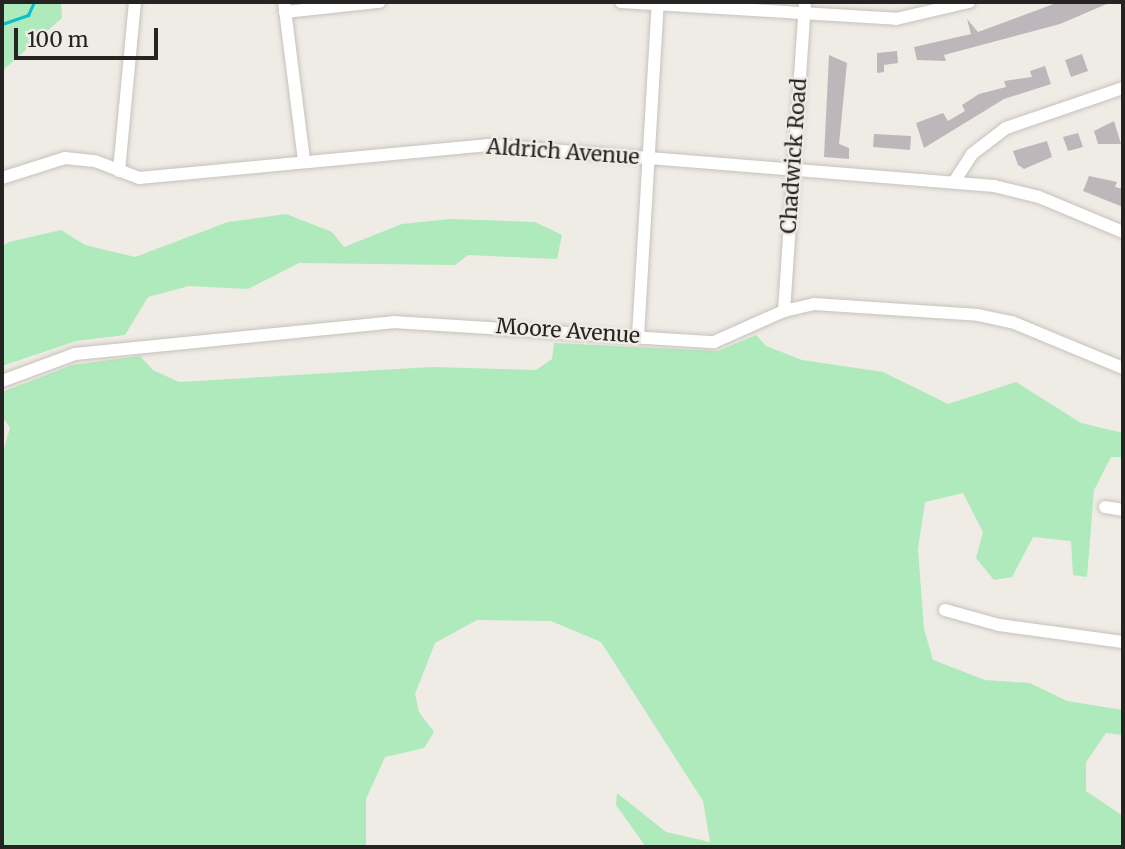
<!DOCTYPE html>
<style>
body{margin:0}
#map{position:relative;width:1125px;height:849px;overflow:hidden;background:#efebe5;font-family:Merriweather,serif}
div>[style]{position:absolute}
[style*='--x']{left:calc(var(--x)*1px);top:calc(var(--y)*1px);width:calc(var(--w)*1px);rotate:calc(var(--a)*1deg)}
.green>*{inset:0;background:#aeeabc}
.stream>*{height:2.5px;margin:-1.25px;padding:0 1.25px;transform-origin:1.25px;border-radius:1.25px;background:#0dbecb}
.building>*{inset:0;background:#bdb7bc}
.roads{filter:drop-shadow(0 0 2px #c6c2bd) drop-shadow(0 0 2px #c6c2bd)}
.minor>*{height:12px;margin:-6px;padding:0 6px;transform-origin:6px;border-radius:6px;background:#fff}
span{translate:-50% -50%;white-space:nowrap;text-align:center;line-height:1.15;-webkit-text-stroke:5px #efebe5;paint-order:stroke}
.street-label{font-size:21px;color:#252422}
.frame{position:absolute;inset:0;border:4px solid #252422;pointer-events:none}
.scale{position:absolute;left:14px;top:28px;width:144px;height:32px;box-sizing:border-box;border:4px solid #252422;border-top:0;padding-left:9px;font-size:21px;line-height:24px;white-space:nowrap;color:#252422;-webkit-text-stroke:5px #efebe5;paint-order:stroke}
</style>
<div id="map">
<div class="green">
<i style="clip-path:polygon(2px 2px,61px 2px,62px 18px,2px 71px)"></i>
<i style="clip-path:polygon(286px 214px,332px 232px,344px 247px,402px 224px,450px 219px,535px 222px,562px 235px,557px 259px,468px 255px,455px 265px,299px 263px,248px 289px,189px 286px,148px 297px,125px 335px,76px 341px,2px 366px,2px 246px,9px 242px,61px 230px,85px 245px,135px 257px,228px 222px)"></i>
<i style="clip-path:polygon(756px 335px,766px 346px,802px 360px,883px 372px,948px 404px,1016px 382px,1081px 423px,1123px 433px,1123px 457px,1111px 457px,1094px 490px,1087px 577px,1073px 575px,1071px 541px,1033px 537px,1012px 577px,994px 580px,976px 558px,983px 532px,963px 493px,925px 502px,918px 549px,924px 629px,933px 660px,985px 680px,1030px 683px,1067px 701px,1123px 710px,1123px 735px,1106px 733px,1086px 762px,1086px 791px,1123px 816px,1123px 847px,646px 847px,616px 805px,617px 793px,666px 832px,710px 842px,703px 801px,601px 642px,551px 621px,477px 620px,435px 643px,415px 694px,419px 712px,434px 732px,424px 748px,385px 757px,366px 799px,366px 847px,2px 847px,2px 455px,10px 428px,2px 416px,2px 392px,72px 365px,140px 356px,153px 370px,179px 382px,431px 367px,536px 370px,552px 359px,554px 343px,718px 351px)"></i>
</div>
<div class="stream">
<i style="--x:2;--y:24;--w:28;--a:-19"></i>
<i style="--x:28;--y:15;--w:14;--a:-65"></i>
</div>
<div class="building">
<i style="clip-path:polygon(1059px 2px,1109px 3px,1060px 24px,944px 55px,946px 61px,917px 60px,914px 47px,971px 34px,967px 19px,978px 32px)"></i>
<i style="clip-path:polygon(897px 51px,898px 63px,884px 65px,884px 72px,877px 73px,877px 53px)"></i>
<i style="clip-path:polygon(1082px 54px,1088px 71px,1071px 77px,1065px 60px)"></i>
<i style="clip-path:polygon(829px 55px,847px 63px,839px 144px,849px 148px,849px 159px,824px 157px)"></i>
<i style="clip-path:polygon(1045px 66px,1051px 84px,1004px 99px,924px 148px,916px 123px,943px 113px,948px 121px,965px 111px,962px 105px,979px 94px,1006px 87px,1004px 81px,1032px 77px,1030px 71px)"></i>
<i style="clip-path:polygon(1114px 121px,1121px 144px,1098px 144px,1094px 131px)"></i>
<i style="clip-path:polygon(1078px 133px,1083px 147px,1068px 151px,1063px 137px)"></i>
<i style="clip-path:polygon(874px 134px,911px 136px,910px 150px,873px 147px)"></i>
<i style="clip-path:polygon(1047px 141px,1052px 157px,1024px 169px,1018px 165px,1013px 151px)"></i>
<i style="clip-path:polygon(1089px 176px,1117px 182px,1115px 187px,1123px 189px,1123px 207px,1083px 191px)"></i>
</div>
<div class="roads">
<div class="minor">
<i style="--x:284;--y:2;--w:160;--a:82.8"></i>
<i style="--x:621;--y:2;--w:276;--a:3.5"></i>
<i style="--x:896;--y:19;--w:75;--a:-13.1"></i>
<i style="--x:285;--y:12;--w:95;--a:-6.1"></i>
<i style="--x:119;--y:171;--w:170;--a:-84.6"></i>
<i style="--x:2;--y:178;--w:66;--a:-17.6"></i>
<i style="--x:65;--y:158;--w:30;--a:6"></i>
<i style="--x:95;--y:161;--w:47;--a:21.1"></i>
<i style="--x:139;--y:178;--w:351;--a:-5.4"></i>
<i style="--x:488;--y:145;--w:508;--a:4.63"></i>
<i style="--x:994;--y:186;--w:46;--a:13.7"></i>
<i style="--x:1039;--y:197;--w:91;--a:22.6"></i>
<i style="--x:954;--y:182;--w:33;--a:-57"></i>
<i style="--x:972;--y:154;--w:43;--a:-37.4"></i>
<i style="--x:1006;--y:128;--w:124;--a:-18.9"></i>
<i style="--x:784;--y:311;--w:310;--a:-86.1"></i>
<i style="--x:638;--y:336;--w:335;--a:-86.6"></i>
<i style="--x:2;--y:381;--w:78;--a:-20.3"></i>
<i style="--x:75;--y:354;--w:320;--a:-5.7"></i>
<i style="--x:393;--y:322;--w:322;--a:3.6"></i>
<i style="--x:714;--y:342;--w:77;--a:-23.9"></i>
<i style="--x:784;--y:311;--w:31;--a:-13"></i>
<i style="--x:814;--y:304;--w:164;--a:3.8"></i>
<i style="--x:978;--y:315;--w:35;--a:12"></i>
<i style="--x:1012;--y:322;--w:120;--a:22.5"></i>
<i style="--x:1105;--y:507;--w:18;--a:9"></i>
<i style="--x:945;--y:610;--w:56;--a:15.5"></i>
<i style="--x:999;--y:625;--w:125;--a:7.8"></i>
</div>
</div>
<div class="street-label">
<span style="left:563px;top:152px;rotate:4deg">Aldrich Avenue</span>
<span style="left:794px;top:156px;rotate:-86deg">Chadwick Road</span>
<span style="left:568px;top:331px;rotate:4deg">Moore Avenue</span>
</div>
<div class="frame"></div>
<div class="scale">100 m</div>
</div>
